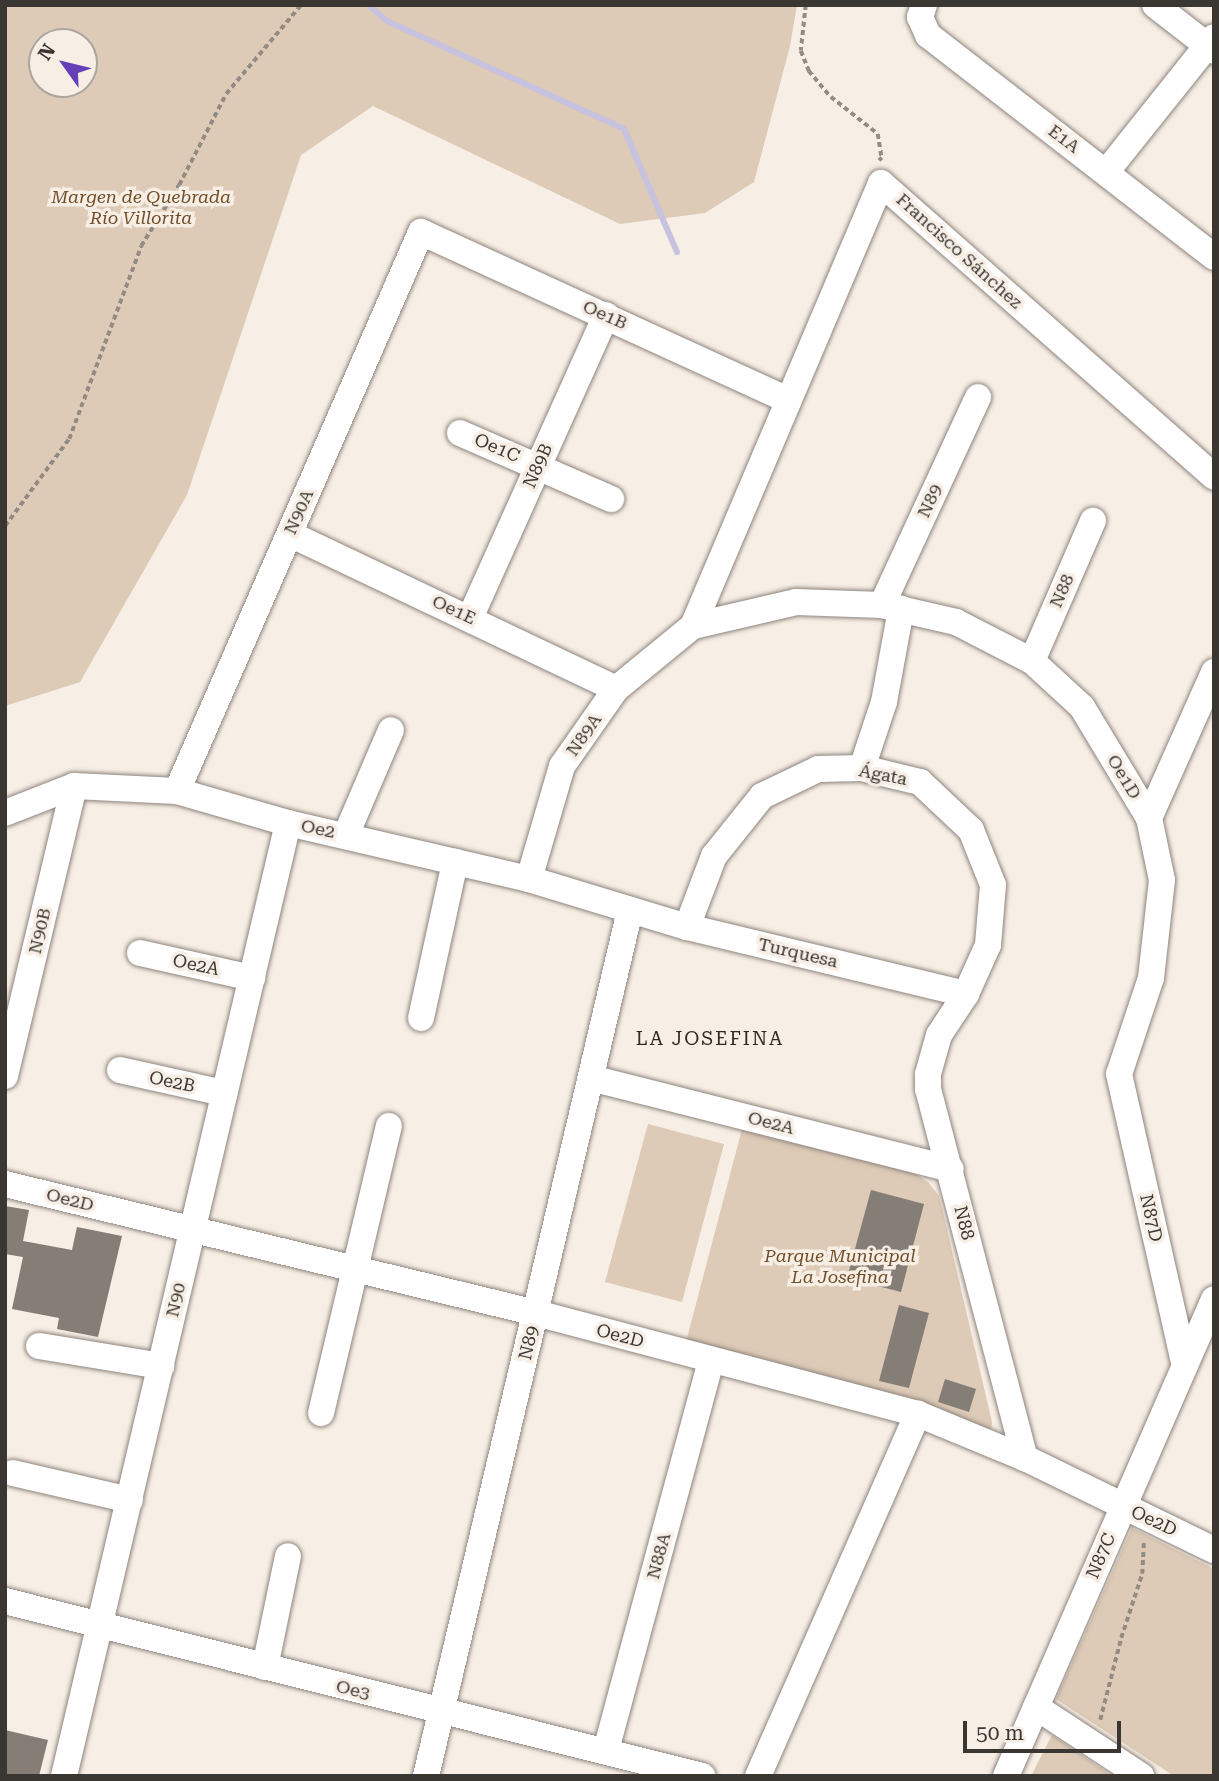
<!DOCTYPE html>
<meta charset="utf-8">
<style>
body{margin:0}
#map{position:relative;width:1219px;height:1781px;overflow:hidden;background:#f7eee5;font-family:"Roboto Serif",serif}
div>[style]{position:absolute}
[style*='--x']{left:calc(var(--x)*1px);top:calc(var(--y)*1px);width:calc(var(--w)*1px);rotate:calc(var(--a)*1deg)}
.green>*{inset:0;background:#ddcab7}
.stream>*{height:6px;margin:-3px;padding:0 3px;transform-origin:3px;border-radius:3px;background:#c6c2df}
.building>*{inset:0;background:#857e76}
.path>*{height:3.5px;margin-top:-1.75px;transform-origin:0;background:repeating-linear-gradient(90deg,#928c85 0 5px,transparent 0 8.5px)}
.roads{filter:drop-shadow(0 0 2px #8d857e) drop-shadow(0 0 2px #8d857e)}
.minor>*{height:26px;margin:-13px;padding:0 13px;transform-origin:13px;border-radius:13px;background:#fff}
span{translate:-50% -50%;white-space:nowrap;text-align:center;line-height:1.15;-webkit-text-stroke:7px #f7eee5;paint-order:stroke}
.street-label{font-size:18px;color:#3a3733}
.park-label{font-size:18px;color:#714e29;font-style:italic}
.neighbourhood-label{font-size:19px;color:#302a23;letter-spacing:2px}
.frame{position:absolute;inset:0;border:7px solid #3a3733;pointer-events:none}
.north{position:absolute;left:28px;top:28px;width:70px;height:70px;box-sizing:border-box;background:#f7eee5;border:2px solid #aba59e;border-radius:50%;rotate:304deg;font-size:19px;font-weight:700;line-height:28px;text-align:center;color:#3a3733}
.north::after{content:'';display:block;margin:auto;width:24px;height:32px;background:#643fb7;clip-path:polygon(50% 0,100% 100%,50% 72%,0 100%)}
.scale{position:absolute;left:963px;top:1721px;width:158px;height:32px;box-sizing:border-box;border:4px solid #3a3733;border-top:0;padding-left:9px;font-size:21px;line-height:24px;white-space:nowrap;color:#3a3733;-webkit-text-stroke:5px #f7eee5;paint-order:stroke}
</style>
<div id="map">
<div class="green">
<i style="clip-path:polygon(evenodd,5px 5px,797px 5px,790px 46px,754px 182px,705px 213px,620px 224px,373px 106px,301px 155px,187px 495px,80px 682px,5px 706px,5px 5px,84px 42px,84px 84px,42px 84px,42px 42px,84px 42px)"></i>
<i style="clip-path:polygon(648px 1124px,724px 1144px,682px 1302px,605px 1282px)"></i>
<i style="clip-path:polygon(742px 1129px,905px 1167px,928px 1182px,939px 1196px,942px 1208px,992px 1422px,991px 1430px,986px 1433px,686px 1342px)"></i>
<i style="clip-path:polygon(1132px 1528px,1214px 1569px,1214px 1776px,1174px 1776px,1056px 1699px)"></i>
<i style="clip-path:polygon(1052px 1735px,1112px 1776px,1031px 1776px)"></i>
</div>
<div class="stream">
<i style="--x:368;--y:5;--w:25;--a:40"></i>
<i style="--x:387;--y:21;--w:260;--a:24.5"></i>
<i style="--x:624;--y:129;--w:134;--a:66.7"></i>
</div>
<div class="building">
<i style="clip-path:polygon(871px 1190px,924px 1204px,901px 1292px,847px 1278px)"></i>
<i style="clip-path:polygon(5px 1206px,29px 1210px,23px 1241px,72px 1250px,77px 1227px,122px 1236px,98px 1337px,57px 1329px,59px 1318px,12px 1309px,23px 1257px,5px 1254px)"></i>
<i style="clip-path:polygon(899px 1305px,929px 1313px,909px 1388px,879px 1381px)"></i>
<i style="clip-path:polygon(945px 1379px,976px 1389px,969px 1412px,938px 1402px)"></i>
<i style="clip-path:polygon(5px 1730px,48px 1740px,39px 1776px,5px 1776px)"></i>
</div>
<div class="path">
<i style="--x:806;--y:5;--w:46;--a:96.2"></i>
<i style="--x:801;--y:51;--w:22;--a:68"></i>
<i style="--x:809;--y:71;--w:34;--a:50"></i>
<i style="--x:831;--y:97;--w:60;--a:38.2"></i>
<i style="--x:878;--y:134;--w:24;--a:81"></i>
<i style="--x:882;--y:158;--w:4;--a:135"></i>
<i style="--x:5;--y:526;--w:108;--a:-53.7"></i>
<i style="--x:69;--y:439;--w:206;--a:-69.5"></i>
<i style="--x:141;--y:246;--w:72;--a:-58.1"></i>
<i style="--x:179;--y:185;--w:102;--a:-62.7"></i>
<i style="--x:226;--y:94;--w:116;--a:-49.9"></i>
<i style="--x:1100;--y:1720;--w:85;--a:-75.6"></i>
<i style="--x:1121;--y:1638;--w:67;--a:-71.8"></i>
<i style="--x:1142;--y:1574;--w:33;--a:-87"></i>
</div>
<div class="roads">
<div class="minor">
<i style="--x:924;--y:5;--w:13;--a:108"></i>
<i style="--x:920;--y:17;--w:20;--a:66"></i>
<i style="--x:928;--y:35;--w:362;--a:37.8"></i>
<i style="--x:1155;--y:5;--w:75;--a:37.9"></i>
<i style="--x:1107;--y:171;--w:171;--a:-51.4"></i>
<i style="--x:460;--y:433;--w:165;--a:23.6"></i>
<i style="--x:290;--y:534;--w:361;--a:25.4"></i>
<i style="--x:882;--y:605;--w:229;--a:-65.2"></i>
<i style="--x:470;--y:618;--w:332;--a:-65.8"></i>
<i style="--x:693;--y:626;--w:481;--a:-67"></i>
<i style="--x:881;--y:183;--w:444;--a:41.4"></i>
<i style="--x:1032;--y:661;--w:153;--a:-66.5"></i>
<i style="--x:862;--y:768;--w:70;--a:-71.6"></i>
<i style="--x:884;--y:702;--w:95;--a:-79.6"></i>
<i style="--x:177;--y:791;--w:610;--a:-66.42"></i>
<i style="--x:421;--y:232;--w:404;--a:24.6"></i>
<i style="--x:5;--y:813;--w:74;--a:-21.4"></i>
<i style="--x:74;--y:786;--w:103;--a:2.8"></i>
<i style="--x:177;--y:791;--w:116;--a:16.1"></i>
<i style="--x:288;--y:823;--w:247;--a:13.1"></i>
<i style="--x:529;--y:879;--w:165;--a:16.9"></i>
<i style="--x:687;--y:927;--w:287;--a:13.5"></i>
<i style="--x:1149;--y:818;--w:160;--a:-66"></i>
<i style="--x:346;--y:835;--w:114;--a:-66.8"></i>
<i style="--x:529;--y:879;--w:118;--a:-73.7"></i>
<i style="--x:562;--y:766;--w:94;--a:-55"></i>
<i style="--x:616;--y:689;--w:99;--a:-39.3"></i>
<i style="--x:693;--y:626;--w:106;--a:-13.1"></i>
<i style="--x:796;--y:602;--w:86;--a:2"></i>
<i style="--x:882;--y:605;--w:76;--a:12.9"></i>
<i style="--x:956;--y:622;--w:85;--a:27.2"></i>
<i style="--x:1032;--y:661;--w:68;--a:42.6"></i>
<i style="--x:1082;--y:707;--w:130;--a:58.9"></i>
<i style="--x:1149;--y:818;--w:63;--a:78.2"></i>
<i style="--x:1162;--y:880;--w:99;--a:96.4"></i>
<i style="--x:1151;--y:978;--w:101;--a:108.4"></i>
<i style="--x:1119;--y:1074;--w:295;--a:77.3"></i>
<i style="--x:687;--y:927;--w:76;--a:-69.2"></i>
<i style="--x:714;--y:856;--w:77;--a:-51.3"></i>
<i style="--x:762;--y:796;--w:62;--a:-25.7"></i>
<i style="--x:818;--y:769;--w:44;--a:-1.3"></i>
<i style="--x:862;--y:768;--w:60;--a:13.6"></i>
<i style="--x:920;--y:782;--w:70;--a:43.3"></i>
<i style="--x:971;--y:830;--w:59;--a:68.2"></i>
<i style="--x:993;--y:885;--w:60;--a:94.8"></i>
<i style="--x:988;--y:945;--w:54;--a:114.2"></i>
<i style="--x:966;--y:994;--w:49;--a:123.4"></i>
<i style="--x:939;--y:1035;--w:41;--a:105.8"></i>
<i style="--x:928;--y:1074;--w:15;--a:90"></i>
<i style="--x:928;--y:1089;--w:382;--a:75.3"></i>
<i style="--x:140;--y:953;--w:115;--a:12.6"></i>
<i style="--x:421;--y:1018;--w:160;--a:-77.7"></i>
<i style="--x:120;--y:1070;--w:107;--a:12.5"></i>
<i style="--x:5;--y:1076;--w:298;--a:-76.6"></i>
<i style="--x:591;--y:1078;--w:371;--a:14.2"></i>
<i style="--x:5;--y:1184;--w:546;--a:13.65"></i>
<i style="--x:536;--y:1313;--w:395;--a:14.8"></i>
<i style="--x:918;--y:1414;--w:116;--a:22.4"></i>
<i style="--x:1025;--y:1458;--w:210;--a:26"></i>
<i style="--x:39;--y:1346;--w:124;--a:9.3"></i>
<i style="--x:321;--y:1413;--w:295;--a:-76.7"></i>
<i style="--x:13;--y:1473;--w:120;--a:13"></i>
<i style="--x:5;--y:1601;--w:719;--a:14.09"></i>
<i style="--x:265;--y:1667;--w:113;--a:-78.3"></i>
<i style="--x:1036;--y:1707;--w:126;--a:33.3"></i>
<i style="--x:606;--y:1750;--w:403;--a:-74.9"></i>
<i style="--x:64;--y:1776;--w:979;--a:-76.77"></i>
<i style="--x:426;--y:1776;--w:890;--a:-76.74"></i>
<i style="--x:758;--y:1776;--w:396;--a:-66.2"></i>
<i style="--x:1006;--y:1776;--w:520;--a:-66.44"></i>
</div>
</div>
<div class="street-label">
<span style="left:1064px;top:139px;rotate:37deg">E1A</span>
<span style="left:959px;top:251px;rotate:42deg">Francisco Sánchez</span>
<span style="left:605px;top:315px;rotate:24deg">Oe1B</span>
<span style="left:497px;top:448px;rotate:23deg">Oe1C</span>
<span style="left:538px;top:466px;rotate:-66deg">N89B</span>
<span style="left:930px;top:501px;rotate:-65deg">N89</span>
<span style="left:299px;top:512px;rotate:-66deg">N90A</span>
<span style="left:1062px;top:591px;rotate:-66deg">N88</span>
<span style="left:454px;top:610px;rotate:25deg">Oe1E</span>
<span style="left:584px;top:735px;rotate:-55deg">N89A</span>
<span style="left:883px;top:775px;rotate:11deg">Ágata</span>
<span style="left:1124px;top:777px;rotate:59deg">Oe1D</span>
<span style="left:318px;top:829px;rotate:12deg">Oe2</span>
<span style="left:40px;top:931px;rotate:-77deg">N90B</span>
<span style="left:798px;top:953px;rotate:13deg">Turquesa</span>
<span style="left:196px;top:965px;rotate:12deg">Oe2A</span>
<span style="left:172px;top:1082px;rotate:12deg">Oe2B</span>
<span style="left:771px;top:1123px;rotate:14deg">Oe2A</span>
<span style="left:70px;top:1200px;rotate:14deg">Oe2D</span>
<span style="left:1151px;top:1218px;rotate:77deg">N87D</span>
<span style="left:964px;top:1223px;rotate:76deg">N88</span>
<span style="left:176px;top:1300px;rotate:-77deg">N90</span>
<span style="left:620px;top:1336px;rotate:15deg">Oe2D</span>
<span style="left:529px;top:1343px;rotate:-77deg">N89</span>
<span style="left:1154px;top:1521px;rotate:25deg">Oe2D</span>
<span style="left:659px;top:1556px;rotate:-75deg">N88A</span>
<span style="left:1101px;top:1556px;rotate:-67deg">N87C</span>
<span style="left:353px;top:1690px;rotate:14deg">Oe3</span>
</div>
<div class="park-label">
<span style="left:141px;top:208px">Margen de Quebrada<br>Río Villorita</span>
<span style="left:840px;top:1267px">Parque Municipal<br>La Josefina</span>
</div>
<div class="neighbourhood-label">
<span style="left:710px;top:1039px">LA JOSEFINA</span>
</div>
<div class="frame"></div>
<div class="north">N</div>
<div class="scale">50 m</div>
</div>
